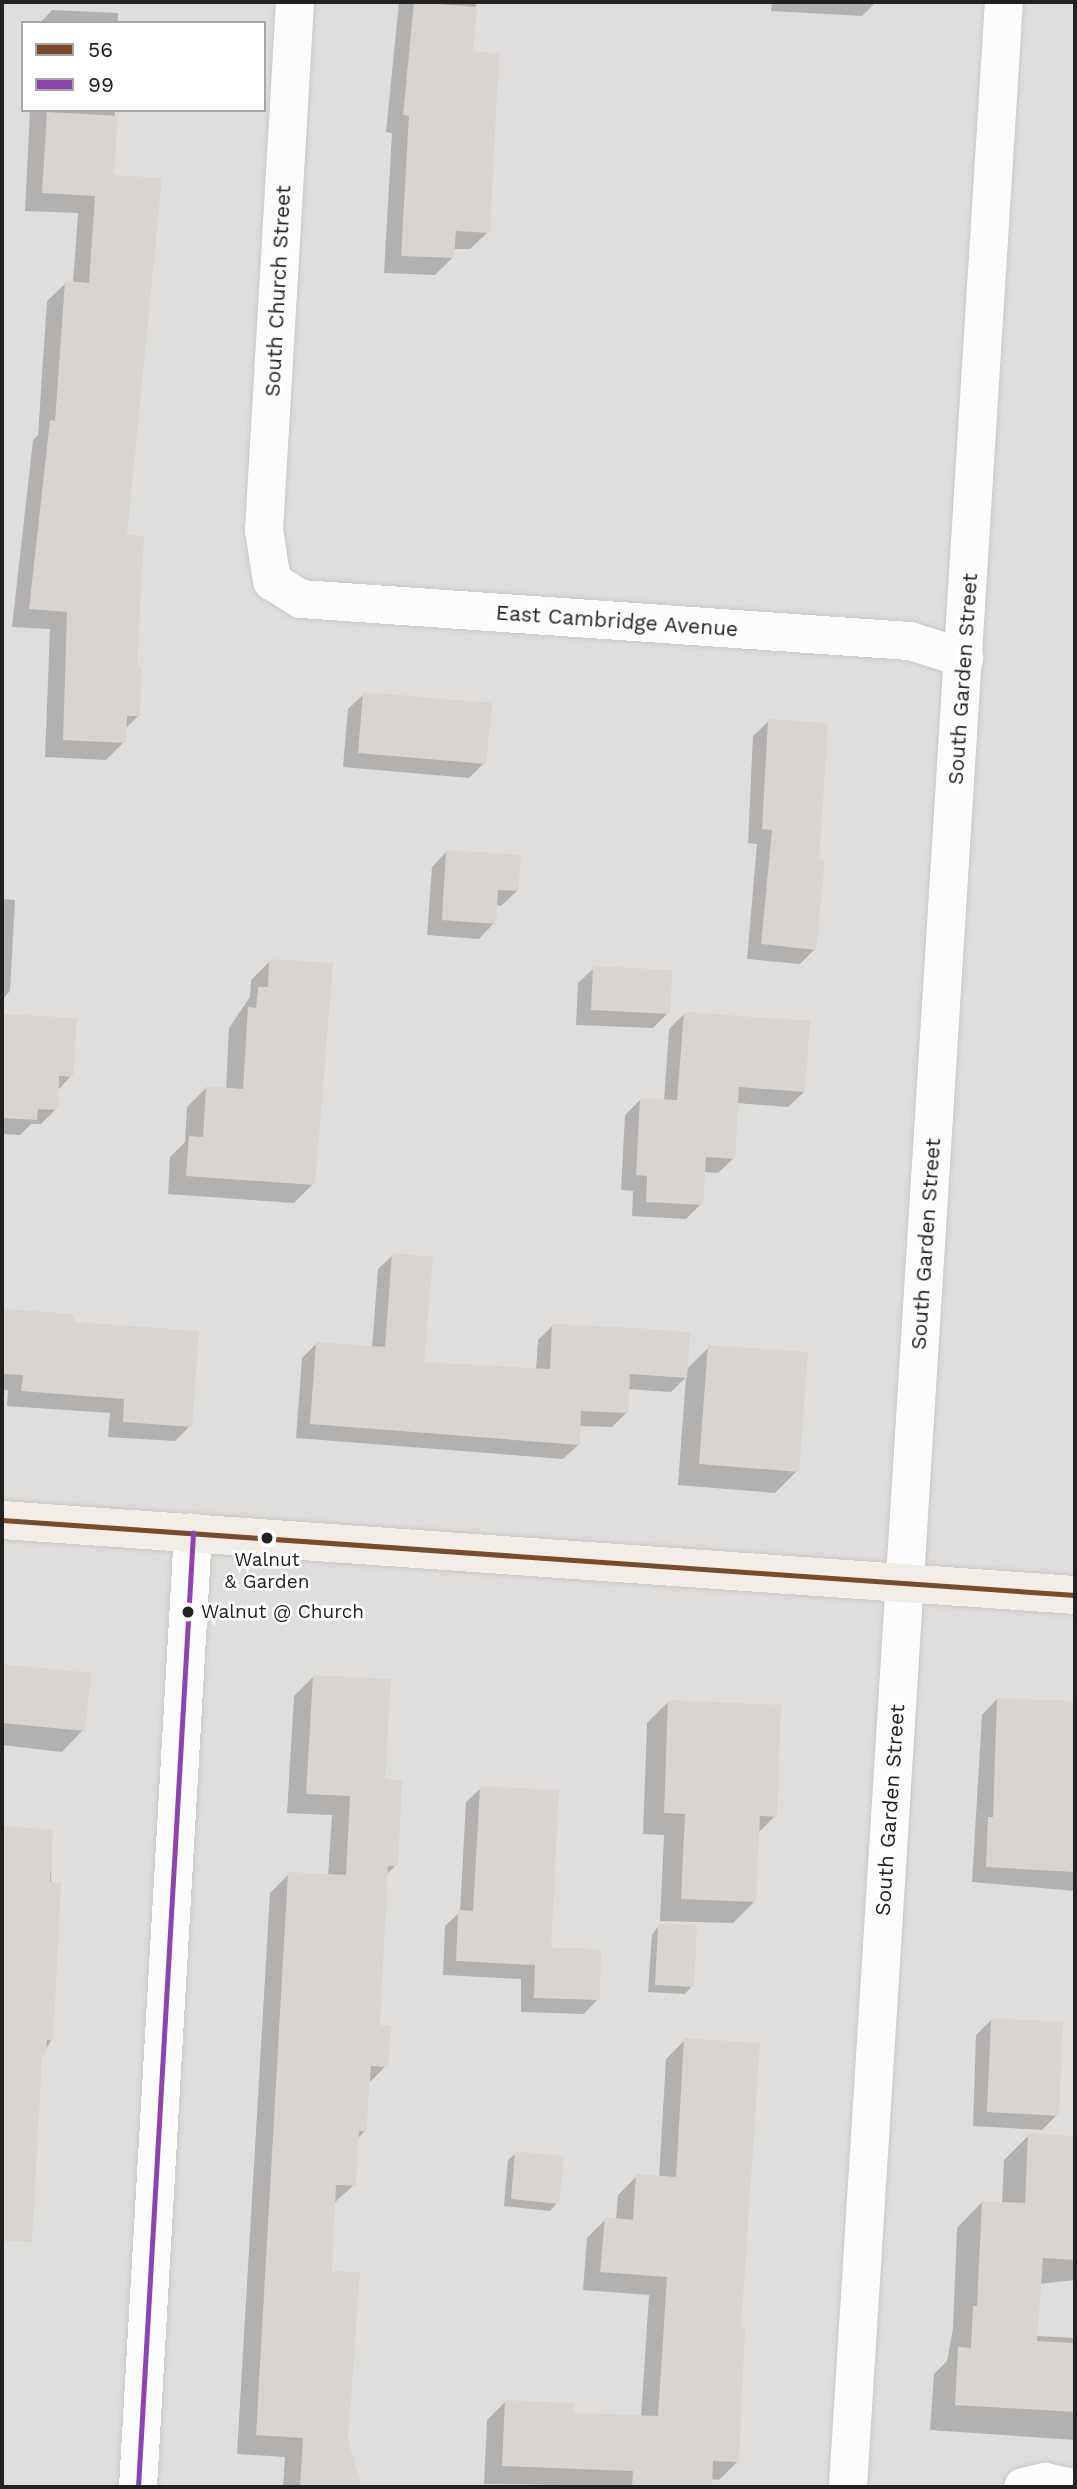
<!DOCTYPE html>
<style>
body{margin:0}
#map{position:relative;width:1077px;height:2489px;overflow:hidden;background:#f0eeeb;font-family:"Work Sans",sans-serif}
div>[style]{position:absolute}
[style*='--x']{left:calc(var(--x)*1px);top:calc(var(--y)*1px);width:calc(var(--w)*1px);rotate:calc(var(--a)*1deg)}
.residential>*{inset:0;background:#dfdedc}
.shadow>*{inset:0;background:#0003}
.building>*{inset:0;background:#d7d4d2}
.roads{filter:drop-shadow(0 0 2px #c9c8c7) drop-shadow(0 0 2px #c9c8c7)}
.minor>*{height:38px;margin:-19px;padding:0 19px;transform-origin:19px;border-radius:19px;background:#fdfcfc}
.major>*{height:38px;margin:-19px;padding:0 19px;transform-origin:19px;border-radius:19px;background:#f3ede7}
.bus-1>*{height:5px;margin:-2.5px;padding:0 2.5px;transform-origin:2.5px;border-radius:2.5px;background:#7a4b2a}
.bus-2>*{height:5px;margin:-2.5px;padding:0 2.5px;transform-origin:2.5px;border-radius:2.5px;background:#8e44ad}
.dots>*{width:19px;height:19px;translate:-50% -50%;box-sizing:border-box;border:4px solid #fff;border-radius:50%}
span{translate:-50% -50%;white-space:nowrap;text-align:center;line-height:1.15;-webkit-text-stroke:5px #fff;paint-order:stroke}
.bus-label{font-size:19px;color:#222}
.left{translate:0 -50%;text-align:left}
.street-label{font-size:21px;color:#222}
.frame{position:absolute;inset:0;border:4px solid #222;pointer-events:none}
.legend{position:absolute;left:21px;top:21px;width:245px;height:91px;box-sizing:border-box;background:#fff;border:2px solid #a7a7a7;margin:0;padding:9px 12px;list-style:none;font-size:21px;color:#222}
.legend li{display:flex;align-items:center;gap:14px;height:35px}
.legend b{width:35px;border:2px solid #a7a7a7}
</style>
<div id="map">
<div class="residential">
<i style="clip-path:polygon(evenodd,2px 2px,1075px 2px,1075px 2487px,2px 2487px,2px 2px,23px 23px,264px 23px,264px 110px,23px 110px,23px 23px)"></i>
</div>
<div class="shadow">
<i style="clip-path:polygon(394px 2px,476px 2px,471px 53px,488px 232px,470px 249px,453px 249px,453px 257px,435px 275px,384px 273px,392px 133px,386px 132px,399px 2px)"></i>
<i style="clip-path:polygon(772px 2px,876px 2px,862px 16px,771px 11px)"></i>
<i style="clip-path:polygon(52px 10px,118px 13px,118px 23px,40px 23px)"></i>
<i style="clip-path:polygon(30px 110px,115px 110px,112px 177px,125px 536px,139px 715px,125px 729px,124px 742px,106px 760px,45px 757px,50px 629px,12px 627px,33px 440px,38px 435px,47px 301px,66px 283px,73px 283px,78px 213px,25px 211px)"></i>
<i style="clip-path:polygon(364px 694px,484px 763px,469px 778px,343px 767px,348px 709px)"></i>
<i style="clip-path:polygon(769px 721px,818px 861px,815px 949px,800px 964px,747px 959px,757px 844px,748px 843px,753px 736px)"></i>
<i style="clip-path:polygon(447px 851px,517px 891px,501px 906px,495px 905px,494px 923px,479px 939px,427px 935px,432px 867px)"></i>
<i style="clip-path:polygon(2px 899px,15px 900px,10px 991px,2px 1000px)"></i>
<i style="clip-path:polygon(270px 961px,313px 1184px,294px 1203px,168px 1194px,170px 1157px,185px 1142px,187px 1107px,206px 1088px,226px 1090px,229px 1028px,250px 997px,251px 980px)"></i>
<i style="clip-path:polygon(594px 968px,668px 1013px,653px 1028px,576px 1025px,578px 983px)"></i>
<i style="clip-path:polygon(684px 1014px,804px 1092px,788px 1107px,736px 1103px,734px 1158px,718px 1173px,703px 1172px,701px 1204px,686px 1219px,632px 1216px,633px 1191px,621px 1190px,625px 1115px,640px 1100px,664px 1101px,669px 1029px)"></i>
<i style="clip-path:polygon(2px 1016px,75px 1020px,71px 1076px,57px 1091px,56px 1109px,41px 1124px,31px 1124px,20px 1135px,2px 1134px)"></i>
<i style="clip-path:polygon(393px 1255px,422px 1364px,536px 1370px,538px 1340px,553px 1325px,686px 1370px,709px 1347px,797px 1471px,775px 1493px,678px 1485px,686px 1377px,671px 1392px,628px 1389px,626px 1413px,612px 1427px,579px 1426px,578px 1445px,563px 1459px,296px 1438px,302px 1358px,317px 1343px,372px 1348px,378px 1269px)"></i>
<i style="clip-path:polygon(2px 1311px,72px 1316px,72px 1324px,190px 1426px,175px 1441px,108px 1437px,110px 1413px,7px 1406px,8px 1390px,2px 1389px)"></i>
<i style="clip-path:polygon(2px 1666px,89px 1674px,83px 1730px,62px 1752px,2px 1745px)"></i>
<i style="clip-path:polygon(313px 1677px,383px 1781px,396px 1865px,386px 1875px,378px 2027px,386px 2066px,368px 2084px,365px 2131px,357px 2139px,354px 2185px,333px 2204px,330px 2272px,346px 2442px,360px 2487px,283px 2487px,285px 2457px,237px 2454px,270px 1893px,289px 1874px,328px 1876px,332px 1815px,287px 1813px,294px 1696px)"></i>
<i style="clip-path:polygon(997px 1699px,1075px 1702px,1075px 1891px,972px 1882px,982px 1715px)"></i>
<i style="clip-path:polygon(669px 1701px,775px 1816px,758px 1833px,754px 1902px,733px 1923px,660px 1921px,664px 1835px,643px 1834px,647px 1723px)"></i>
<i style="clip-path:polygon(481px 1788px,549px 1950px,598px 1999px,584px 2014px,521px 2012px,521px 1979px,443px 1975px,445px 1926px,460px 1912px,466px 1802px)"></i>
<i style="clip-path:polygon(2px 1828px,51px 1831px,52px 2039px,40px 2059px,15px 2218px,2px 2217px)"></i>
<i style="clip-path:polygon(659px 1926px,692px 1986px,685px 1994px,648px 1992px,652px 1934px)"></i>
<i style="clip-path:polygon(991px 2020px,1057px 2115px,1042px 2130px,973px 2126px,976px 2035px)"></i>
<i style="clip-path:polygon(685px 2040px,739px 2330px,738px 2461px,719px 2480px,710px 2479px,710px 2487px,484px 2484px,487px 2420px,505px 2402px,572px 2414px,641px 2417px,649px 2295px,583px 2290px,587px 2238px,606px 2219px,616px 2220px,618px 2195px,637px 2176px,659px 2178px,666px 2059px)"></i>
<i style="clip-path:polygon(1029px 2135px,1075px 2138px,1075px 2280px,1039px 2284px,1036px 2336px,1075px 2338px,1075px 2440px,930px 2430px,934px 2374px,947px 2361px,953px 2329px,957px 2228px,982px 2202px,1002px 2203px,1004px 2160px)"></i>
<i style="clip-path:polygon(516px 2153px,557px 2203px,550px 2211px,504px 2206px,508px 2160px)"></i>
</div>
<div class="building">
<i style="clip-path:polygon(414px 2px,477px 7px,473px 51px,499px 54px,490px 233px,456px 231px,454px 258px,401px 256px,409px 116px,403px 115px)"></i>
<i style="clip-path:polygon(47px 112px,118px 116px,114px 175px,162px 178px,127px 535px,144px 536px,137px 667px,142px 667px,140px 716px,127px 716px,126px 743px,63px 740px,67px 612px,29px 609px,50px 420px,55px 421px,65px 281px,89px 283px,95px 196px,42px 193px)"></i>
<i style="clip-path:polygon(363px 692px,492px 703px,486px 764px,358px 753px)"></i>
<i style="clip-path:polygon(768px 719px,828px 723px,819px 860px,825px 860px,816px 950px,761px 944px,772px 830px,762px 829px)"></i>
<i style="clip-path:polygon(446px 850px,521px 855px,518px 891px,498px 890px,496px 924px,442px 920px)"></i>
<i style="clip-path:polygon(269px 959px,333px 963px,315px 1185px,186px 1176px,189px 1136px,203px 1137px,206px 1086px,243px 1089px,248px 1007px,256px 1008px,258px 987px,268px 987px)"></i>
<i style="clip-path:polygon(593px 966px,672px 970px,670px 1014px,591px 1010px)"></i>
<i style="clip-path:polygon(684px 1012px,810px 1021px,805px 1092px,739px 1087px,735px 1159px,706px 1157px,703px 1205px,646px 1202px,647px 1176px,636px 1175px,640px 1098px,677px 1100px)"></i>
<i style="clip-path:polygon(2px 1014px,77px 1018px,73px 1077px,59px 1076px,58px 1110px,38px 1109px,37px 1120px,2px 1118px)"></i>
<i style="clip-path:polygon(392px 1253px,433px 1257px,424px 1362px,550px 1369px,552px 1324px,635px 1328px,690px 1332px,687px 1378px,630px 1374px,628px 1413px,581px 1411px,580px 1445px,310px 1424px,316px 1342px,385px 1347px)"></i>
<i style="clip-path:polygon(2px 1309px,74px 1314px,74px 1322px,199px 1331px,192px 1427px,123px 1422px,124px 1399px,21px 1391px,23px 1375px,2px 1374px)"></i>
<i style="clip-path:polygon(708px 1345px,808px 1352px,799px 1472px,699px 1464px)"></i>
<i style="clip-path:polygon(2px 1664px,91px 1673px,85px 1731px,2px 1723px)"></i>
<i style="clip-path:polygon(313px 1675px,391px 1679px,385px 1779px,402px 1780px,398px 1866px,388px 1866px,380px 2025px,391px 2026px,388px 2067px,371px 2066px,366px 2132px,359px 2131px,356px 2186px,336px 2185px,332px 2271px,360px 2272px,348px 2441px,362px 2487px,300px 2487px,303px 2438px,256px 2435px,288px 1872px,346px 1875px,350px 1796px,306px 1794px)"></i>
<i style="clip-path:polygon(997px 1698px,1075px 1701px,1074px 1872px,986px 1867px,988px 1817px,993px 1817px)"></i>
<i style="clip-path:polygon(668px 1700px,781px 1705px,777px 1817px,760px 1816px,756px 1902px,681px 1899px,685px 1814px,664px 1813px)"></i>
<i style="clip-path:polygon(480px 1786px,559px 1790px,551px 1948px,601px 1949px,600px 2000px,534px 1998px,535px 1965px,456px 1961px,458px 1910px,473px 1911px)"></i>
<i style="clip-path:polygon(2px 1826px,53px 1830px,50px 1882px,61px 1883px,53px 2040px,47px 2040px,46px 2055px,42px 2055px,32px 2242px,2px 2241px)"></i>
<i style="clip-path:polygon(658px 1924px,697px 1926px,694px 1987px,655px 1985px)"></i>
<i style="clip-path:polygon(991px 2018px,1063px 2022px,1059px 2116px,987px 2112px)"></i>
<i style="clip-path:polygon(684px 2038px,760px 2043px,741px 2328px,745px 2328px,739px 2462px,713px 2461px,712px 2487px,632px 2487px,633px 2471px,502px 2466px,505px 2400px,574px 2403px,574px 2413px,658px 2416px,667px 2277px,600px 2272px,605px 2217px,633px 2220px,636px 2174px,676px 2177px)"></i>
<i style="clip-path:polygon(1028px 2133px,1075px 2136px,1075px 2260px,1043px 2258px,1037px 2341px,1075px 2343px,1075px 2412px,955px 2405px,958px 2347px,971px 2348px,973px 2306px,977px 2306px,982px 2201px,1025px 2203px)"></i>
<i style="clip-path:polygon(515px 2151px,564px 2156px,559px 2204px,511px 2199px)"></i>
</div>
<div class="roads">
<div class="minor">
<i style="--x:295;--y:2;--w:529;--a:93.36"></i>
<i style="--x:264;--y:530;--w:52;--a:81.1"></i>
<i style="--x:272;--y:581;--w:34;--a:32"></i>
<i style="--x:301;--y:599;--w:610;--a:3.95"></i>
<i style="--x:910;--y:641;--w:57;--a:17.5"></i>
<i style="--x:138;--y:2487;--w:956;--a:-86.7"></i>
<i style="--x:848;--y:2487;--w:2490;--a:-86.41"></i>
<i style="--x:1023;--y:2487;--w:23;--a:-13"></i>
<i style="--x:1045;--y:2482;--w:24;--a:12"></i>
</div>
<div class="major">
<i style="--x:2;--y:1520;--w:1076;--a:4"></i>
</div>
</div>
<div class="bus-1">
<i style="--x:2;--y:1520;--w:1076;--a:4"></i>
</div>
<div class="bus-2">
<i style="--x:138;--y:2487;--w:956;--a:-86.7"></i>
</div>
<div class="dots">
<i style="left:267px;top:1538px;background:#222"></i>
<i style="left:188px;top:1612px;background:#222"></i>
</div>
<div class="bus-label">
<span style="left:267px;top:1571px">Walnut<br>&amp; Garden</span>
<span class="left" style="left:201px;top:1612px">Walnut @ Church</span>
</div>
<div class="street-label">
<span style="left:278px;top:291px;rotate:-87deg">South Church Street</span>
<span style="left:617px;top:621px;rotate:4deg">East Cambridge Avenue</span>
<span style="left:963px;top:679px;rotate:-86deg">South Garden Street</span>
<span style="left:926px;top:1244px;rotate:-86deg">South Garden Street</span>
<span style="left:890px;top:1810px;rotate:-86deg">South Garden Street</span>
</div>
<div class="frame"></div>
<ul class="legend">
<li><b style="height:9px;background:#7a4b2a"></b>56</li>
<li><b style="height:9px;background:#8e44ad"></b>99</li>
</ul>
</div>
